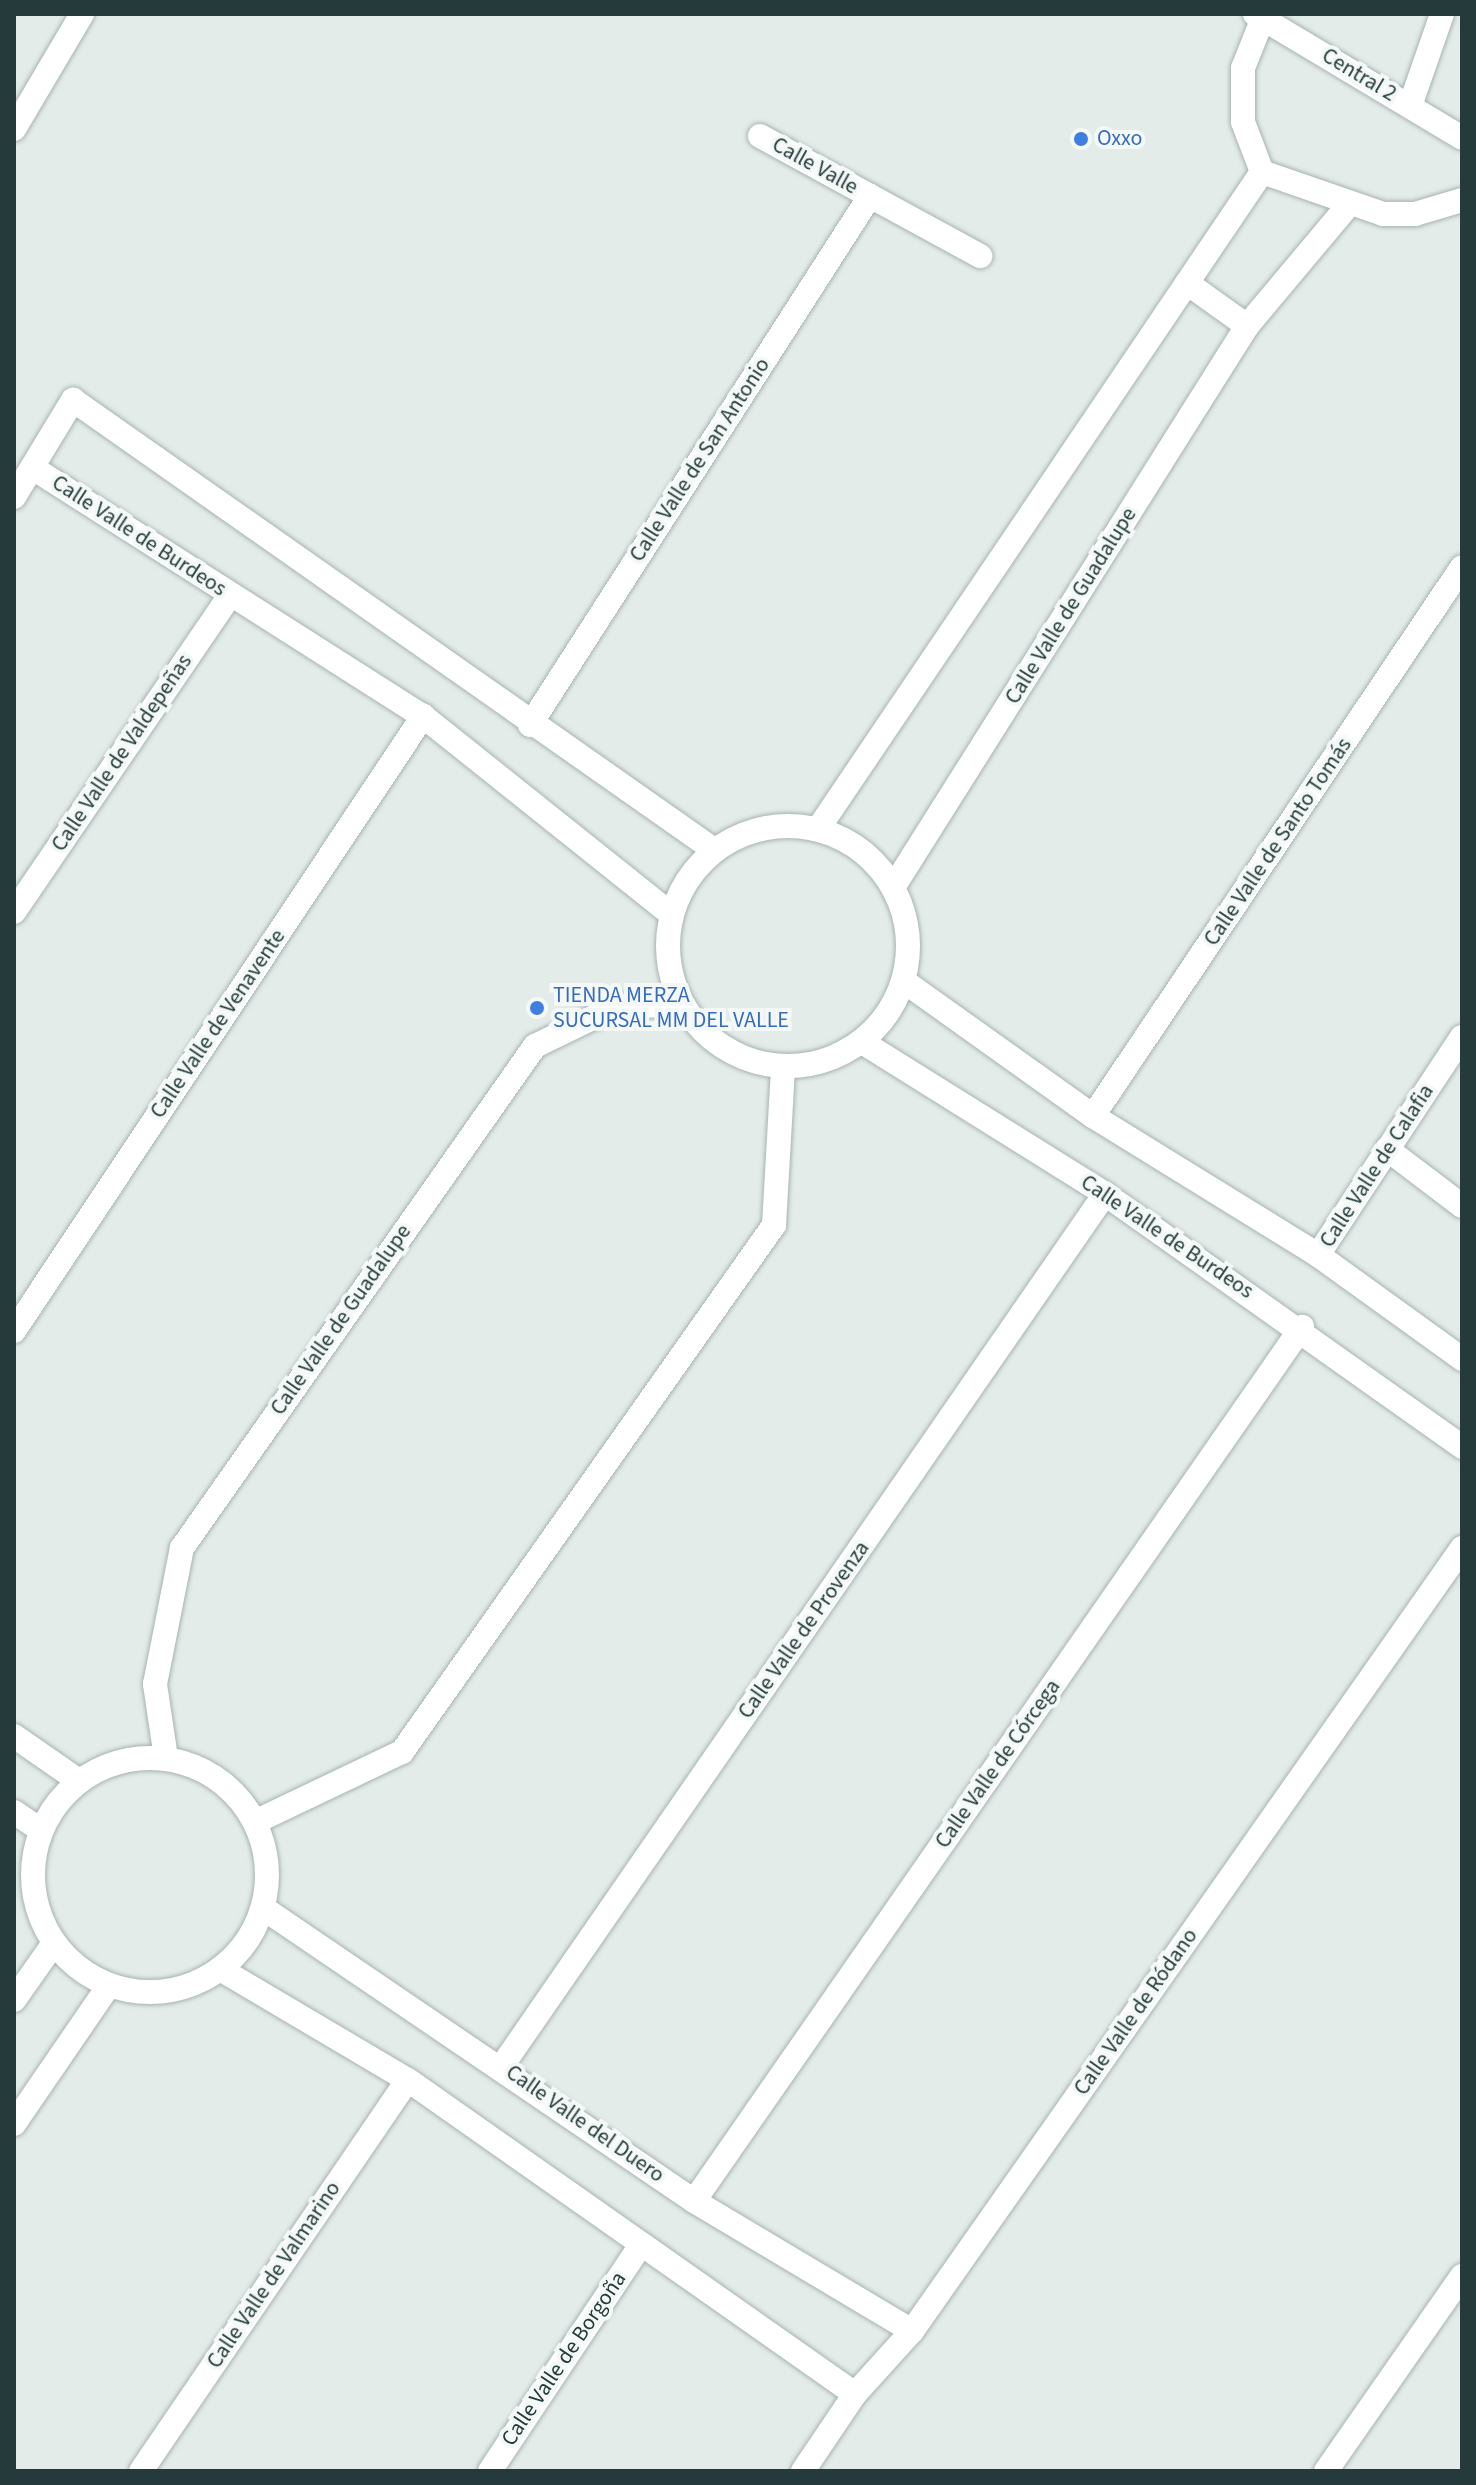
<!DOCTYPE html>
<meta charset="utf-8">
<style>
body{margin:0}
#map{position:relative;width:1476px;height:2485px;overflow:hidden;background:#e4ecea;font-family:"Source Sans 3",sans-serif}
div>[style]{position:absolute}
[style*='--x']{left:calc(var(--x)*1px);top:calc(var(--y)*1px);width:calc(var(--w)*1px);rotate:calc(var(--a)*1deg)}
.roads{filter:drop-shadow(0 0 2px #a7b3b2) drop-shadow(0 0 2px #a7b3b2)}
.minor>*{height:24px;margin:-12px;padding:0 12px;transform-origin:12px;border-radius:12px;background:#fff}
.minor>.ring{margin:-12px;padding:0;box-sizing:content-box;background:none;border:24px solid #fff;border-radius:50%}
.tertiary>*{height:24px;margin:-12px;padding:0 12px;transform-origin:12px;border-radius:12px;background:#fff}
.dots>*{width:22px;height:22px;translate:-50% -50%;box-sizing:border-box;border:4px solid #f4f9f7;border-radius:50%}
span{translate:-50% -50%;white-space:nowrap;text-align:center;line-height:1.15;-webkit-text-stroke:8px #f4f9f7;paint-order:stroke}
.street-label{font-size:22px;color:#253b3b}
.shop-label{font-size:22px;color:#366cbe}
.left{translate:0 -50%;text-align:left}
.frame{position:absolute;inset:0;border:16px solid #253b3b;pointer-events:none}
</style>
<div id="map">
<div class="roads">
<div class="minor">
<i style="--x:1263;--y:18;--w:54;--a:111.8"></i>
<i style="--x:1243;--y:68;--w:54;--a:90"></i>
<i style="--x:1243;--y:122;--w:53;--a:69.2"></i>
<i style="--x:1262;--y:172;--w:128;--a:19.1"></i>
<i style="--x:1383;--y:214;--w:32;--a:0"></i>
<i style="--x:1415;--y:214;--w:49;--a:-16.6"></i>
<i style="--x:1410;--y:106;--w:97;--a:-70.8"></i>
<i style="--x:14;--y:129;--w:134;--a:-59.4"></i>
<i style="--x:760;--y:136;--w:251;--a:28.6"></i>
<i style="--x:1187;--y:283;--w:74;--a:35.6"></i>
<i style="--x:33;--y:468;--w:462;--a:32.5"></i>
<i style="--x:423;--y:716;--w:317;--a:38.6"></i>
<i style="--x:14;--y:497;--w:114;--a:-58.7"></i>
<i style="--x:73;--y:400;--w:783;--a:35.07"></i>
<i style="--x:530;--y:725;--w:629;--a:-57.27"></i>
<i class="ring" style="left:668px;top:826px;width:216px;height:216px"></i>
<i style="--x:818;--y:829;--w:793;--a:-55.95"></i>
<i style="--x:894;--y:886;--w:662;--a:-57.77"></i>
<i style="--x:1247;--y:326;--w:155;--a:-50"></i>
<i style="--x:14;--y:912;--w:384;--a:-55.7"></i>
<i style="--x:905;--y:982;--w:231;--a:35.5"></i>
<i style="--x:1093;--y:1116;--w:264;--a:31.7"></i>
<i style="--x:1318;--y:1255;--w:178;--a:35.8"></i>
<i style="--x:862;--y:1042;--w:287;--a:32"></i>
<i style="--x:1105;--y:1194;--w:438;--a:35.3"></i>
<i style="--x:1093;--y:1116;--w:661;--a:-56.09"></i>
<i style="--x:1387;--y:1149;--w:94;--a:37.2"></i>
<i style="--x:1318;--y:1255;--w:261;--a:-56.6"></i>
<i style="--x:14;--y:1331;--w:739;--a:-56.37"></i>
<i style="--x:14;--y:1736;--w:79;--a:34.7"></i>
<i style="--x:166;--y:1758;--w:75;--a:-98.5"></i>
<i style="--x:155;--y:1684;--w:139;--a:-78.8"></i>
<i style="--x:182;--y:1548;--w:614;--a:-54.89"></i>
<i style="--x:535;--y:1046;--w:91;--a:-26"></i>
<i style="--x:617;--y:1006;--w:65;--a:-0.9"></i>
<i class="ring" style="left:33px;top:1758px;width:210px;height:210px"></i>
<i style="--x:14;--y:1812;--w:32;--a:34"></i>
<i style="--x:255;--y:1822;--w:163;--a:-25.5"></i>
<i style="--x:402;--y:1752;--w:645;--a:-54.78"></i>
<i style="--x:774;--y:1225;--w:158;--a:-86.7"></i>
<i style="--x:263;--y:1908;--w:521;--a:34.21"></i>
<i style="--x:694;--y:2201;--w:254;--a:30.8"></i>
<i style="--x:220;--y:1969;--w:218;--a:30.6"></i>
<i style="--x:408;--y:2080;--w:546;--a:35.09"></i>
<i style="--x:14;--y:2000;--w:70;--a:-54.9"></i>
<i style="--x:502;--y:2066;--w:1060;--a:-55.34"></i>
<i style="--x:14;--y:2124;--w:168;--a:-55.6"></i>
<i style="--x:694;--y:2201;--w:1065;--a:-55.18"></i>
<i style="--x:141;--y:2471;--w:473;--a:-55.7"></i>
<i style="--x:490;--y:2471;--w:268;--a:-56.3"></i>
<i style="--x:803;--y:2471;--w:93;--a:-56"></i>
<i style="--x:855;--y:2394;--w:85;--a:-47.9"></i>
<i style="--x:912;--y:2331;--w:957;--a:-54.91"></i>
<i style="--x:1326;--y:2471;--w:238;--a:-55.1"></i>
</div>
<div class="tertiary">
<i style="--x:1255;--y:14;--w:241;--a:30.9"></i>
</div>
</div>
<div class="dots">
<i style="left:1081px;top:139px;background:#3f7fe0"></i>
<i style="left:537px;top:1008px;background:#3f7fe0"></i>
</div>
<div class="street-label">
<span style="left:1359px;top:75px;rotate:31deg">Central 2</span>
<span style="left:815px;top:166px;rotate:29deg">Calle Valle</span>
<span style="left:700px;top:460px;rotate:-57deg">Calle Valle de San Antonio</span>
<span style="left:139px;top:536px;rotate:33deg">Calle Valle de Burdeos</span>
<span style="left:1071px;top:606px;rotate:-58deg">Calle Valle de Guadalupe</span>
<span style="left:122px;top:753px;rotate:-56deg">Calle Valle de Valdepeñas</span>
<span style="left:1278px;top:842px;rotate:-56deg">Calle Valle de Santo Tomás</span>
<span style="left:218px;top:1024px;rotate:-56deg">Calle Valle de Venavente</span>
<span style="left:1377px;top:1166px;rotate:-57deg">Calle Valle de Calafia</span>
<span style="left:1167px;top:1237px;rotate:34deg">Calle Valle de Burdeos</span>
<span style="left:341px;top:1320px;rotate:-55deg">Calle Valle de Guadalupe</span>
<span style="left:804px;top:1630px;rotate:-55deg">Calle Valle de Provenza</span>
<span style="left:998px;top:1764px;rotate:-55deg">Calle Valle de Córcega</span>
<span style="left:1136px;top:2012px;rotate:-55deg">Calle Valle de Ródano</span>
<span style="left:585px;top:2124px;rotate:35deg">Calle Valle del Duero</span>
<span style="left:274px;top:2275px;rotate:-56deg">Calle Valle de Valmarino</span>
<span style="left:564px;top:2359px;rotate:-56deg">Calle Valle de Borgoña</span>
</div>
<div class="shop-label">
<span class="left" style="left:1097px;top:139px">Oxxo</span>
<span class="left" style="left:553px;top:1008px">TIENDA MERZA<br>SUCURSAL MM DEL VALLE</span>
</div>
<div class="frame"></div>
</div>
